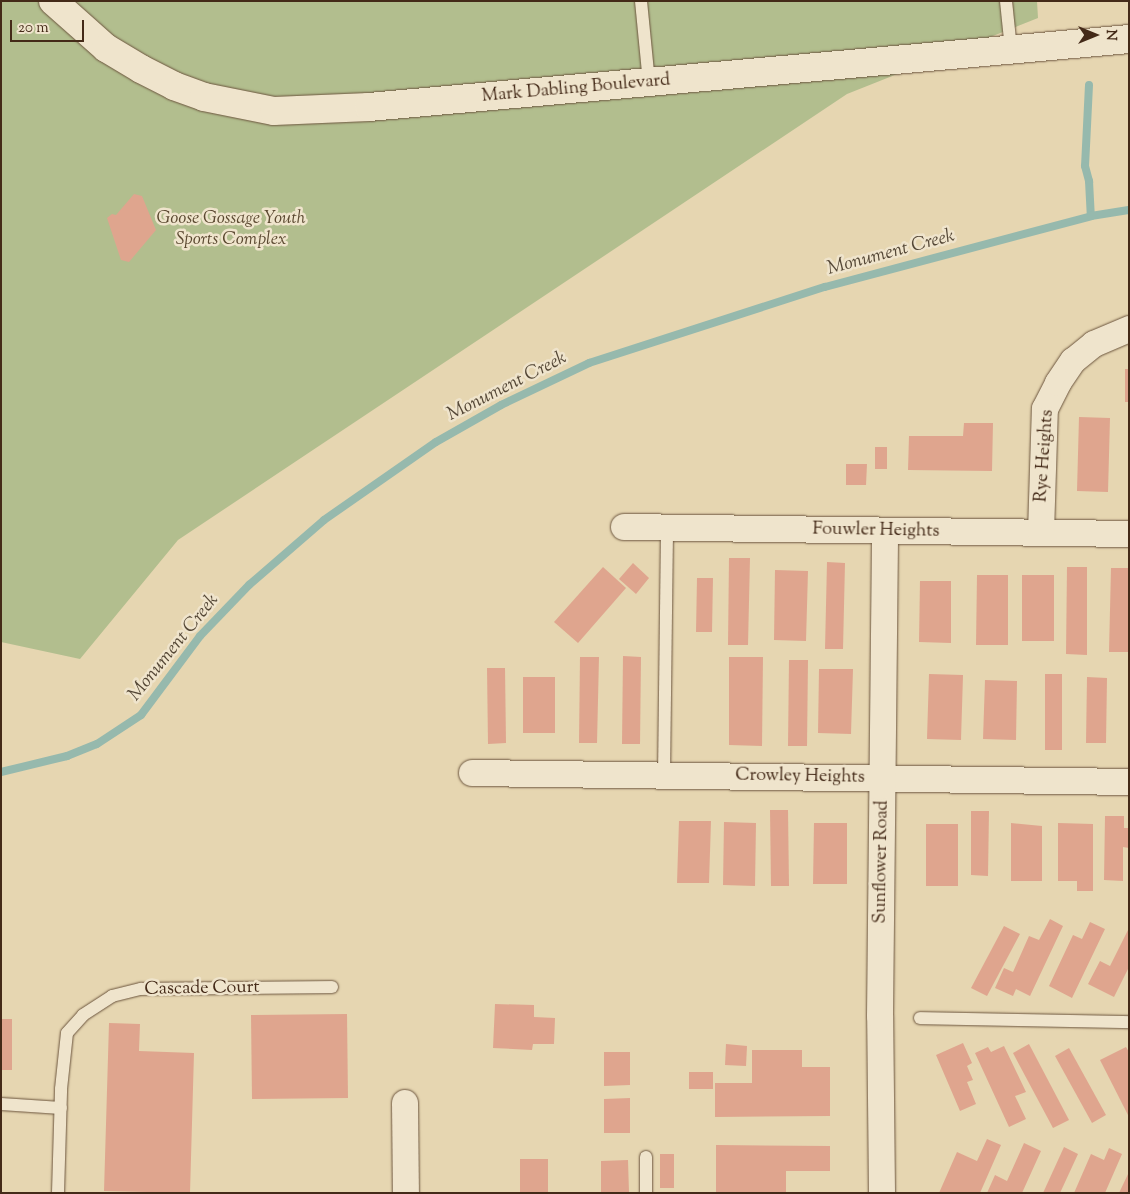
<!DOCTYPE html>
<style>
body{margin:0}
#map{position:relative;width:1130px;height:1194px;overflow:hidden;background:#e6d6b1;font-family:"Sorts Mill Goudy",serif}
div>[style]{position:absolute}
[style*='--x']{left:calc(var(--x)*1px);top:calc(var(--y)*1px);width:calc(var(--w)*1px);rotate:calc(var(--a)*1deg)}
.green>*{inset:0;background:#b2be8e}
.stream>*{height:8px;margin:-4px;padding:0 4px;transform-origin:4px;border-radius:4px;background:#96b9ad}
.building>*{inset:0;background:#dfa58e}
.roads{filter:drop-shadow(0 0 1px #6c553e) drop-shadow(0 0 1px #6c553e)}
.lane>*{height:12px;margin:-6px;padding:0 6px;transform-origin:6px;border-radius:6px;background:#efe4cc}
.street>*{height:26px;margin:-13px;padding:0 13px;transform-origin:13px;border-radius:13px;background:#efe4cc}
.secondary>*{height:28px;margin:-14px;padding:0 14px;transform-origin:14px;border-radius:14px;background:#efe4cc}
span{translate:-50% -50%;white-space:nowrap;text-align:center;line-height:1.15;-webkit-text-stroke:5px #efe4cc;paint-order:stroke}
.street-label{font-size:18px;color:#442a18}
.park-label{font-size:18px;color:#5a4830;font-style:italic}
.water-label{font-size:19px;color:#544736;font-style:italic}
.frame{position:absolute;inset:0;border:2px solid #442a18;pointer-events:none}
.north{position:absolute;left:1070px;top:10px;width:50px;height:50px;-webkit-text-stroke:4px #efe4cc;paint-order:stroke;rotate:90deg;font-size:14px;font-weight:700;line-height:20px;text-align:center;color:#442a18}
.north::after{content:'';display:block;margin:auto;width:18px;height:22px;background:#442a18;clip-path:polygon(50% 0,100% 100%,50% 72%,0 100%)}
.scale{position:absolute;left:10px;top:20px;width:74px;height:22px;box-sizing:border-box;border:2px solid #442a18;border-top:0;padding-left:6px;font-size:15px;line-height:18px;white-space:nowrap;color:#442a18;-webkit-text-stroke:4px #efe4cc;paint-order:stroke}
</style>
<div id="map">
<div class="green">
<i style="clip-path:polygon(1px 1px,1037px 1px,1038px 18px,847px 94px,178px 540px,80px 659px,1px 642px)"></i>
</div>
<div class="stream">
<i style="--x:1089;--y:85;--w:81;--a:92.8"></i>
<i style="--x:1085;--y:166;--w:16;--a:75"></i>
<i style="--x:1089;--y:181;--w:35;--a:87"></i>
<i style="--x:1;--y:772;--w:68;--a:-13.6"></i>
<i style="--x:67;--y:756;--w:32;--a:-22"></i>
<i style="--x:97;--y:744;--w:53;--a:-33.4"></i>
<i style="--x:141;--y:715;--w:99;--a:-53.2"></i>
<i style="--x:200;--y:636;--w:71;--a:-46.1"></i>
<i style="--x:249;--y:585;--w:99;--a:-40.9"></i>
<i style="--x:324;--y:520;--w:136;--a:-34.9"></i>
<i style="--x:436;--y:442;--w:75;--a:-29.6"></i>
<i style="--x:501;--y:405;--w:98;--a:-25.5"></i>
<i style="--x:589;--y:363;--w:248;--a:-17.9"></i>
<i style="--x:825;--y:287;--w:275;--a:-14.9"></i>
<i style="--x:1091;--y:216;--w:38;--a:-9"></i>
</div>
<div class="building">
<i style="clip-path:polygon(134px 194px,142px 196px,156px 230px,129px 262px,121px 260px,107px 218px,112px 214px,116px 215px)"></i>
<i style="clip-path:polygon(1125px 369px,1129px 369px,1129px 402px,1125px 402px)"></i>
<i style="clip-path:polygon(1079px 417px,1110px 418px,1108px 492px,1077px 491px)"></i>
<i style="clip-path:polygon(964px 423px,993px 423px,992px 471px,908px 470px,909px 436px,963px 436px)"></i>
<i style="clip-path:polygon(875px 447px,887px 447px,887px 469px,875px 469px)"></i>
<i style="clip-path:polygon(846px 464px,867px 464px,866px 485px,846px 485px)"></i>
<i style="clip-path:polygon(729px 558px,750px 558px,748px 645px,728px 645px)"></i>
<i style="clip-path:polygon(827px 562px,845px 563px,843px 649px,825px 649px)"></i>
<i style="clip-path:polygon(633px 563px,649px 578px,636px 594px,619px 579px)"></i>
<i style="clip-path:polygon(603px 567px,626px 588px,578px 643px,554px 622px)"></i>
<i style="clip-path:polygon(1067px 567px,1087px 567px,1087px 655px,1066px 654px)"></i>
<i style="clip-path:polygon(1111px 568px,1129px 568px,1129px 652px,1109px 652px)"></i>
<i style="clip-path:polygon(775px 570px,808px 571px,806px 641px,774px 640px)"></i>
<i style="clip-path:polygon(977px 575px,1008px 575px,1008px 645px,976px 645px)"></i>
<i style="clip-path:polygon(1022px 575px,1054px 575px,1054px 641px,1022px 641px)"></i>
<i style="clip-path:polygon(697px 578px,713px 578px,712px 632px,696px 632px)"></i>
<i style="clip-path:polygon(920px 581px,951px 581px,951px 643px,919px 642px)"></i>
<i style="clip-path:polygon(623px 656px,641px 657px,640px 744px,622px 744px)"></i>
<i style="clip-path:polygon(580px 657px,599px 657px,597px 743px,579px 743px)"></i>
<i style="clip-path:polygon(729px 657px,763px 657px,762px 746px,729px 745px)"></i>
<i style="clip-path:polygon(789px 660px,808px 660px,807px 746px,788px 746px)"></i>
<i style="clip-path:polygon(487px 668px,505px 668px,506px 743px,488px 744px)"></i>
<i style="clip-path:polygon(819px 669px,853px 669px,851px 734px,818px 733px)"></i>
<i style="clip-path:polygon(929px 674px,963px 675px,961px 740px,927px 739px)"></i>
<i style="clip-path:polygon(1045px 674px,1062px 674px,1062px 750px,1045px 750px)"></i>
<i style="clip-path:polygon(523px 677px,555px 677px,555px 733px,523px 733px)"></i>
<i style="clip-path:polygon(1087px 677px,1107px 678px,1106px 743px,1086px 743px)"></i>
<i style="clip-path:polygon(985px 680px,1017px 681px,1016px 740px,983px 739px)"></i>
<i style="clip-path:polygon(770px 810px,788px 810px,789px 886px,771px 886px)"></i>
<i style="clip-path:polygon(971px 811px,989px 811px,988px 876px,971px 875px)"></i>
<i style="clip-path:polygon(1105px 816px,1124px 816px,1124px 828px,1129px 828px,1129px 848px,1123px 847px,1123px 881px,1104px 880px)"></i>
<i style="clip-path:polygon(679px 821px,711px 821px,709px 883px,677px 883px)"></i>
<i style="clip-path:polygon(724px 822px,756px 823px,755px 886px,723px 885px)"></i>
<i style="clip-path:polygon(814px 823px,847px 823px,847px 884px,813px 884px)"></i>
<i style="clip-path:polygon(1011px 823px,1042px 826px,1042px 881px,1011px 881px)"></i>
<i style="clip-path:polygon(1058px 823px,1093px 824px,1093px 891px,1077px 891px,1077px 881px,1058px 881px)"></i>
<i style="clip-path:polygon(926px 824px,958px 824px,958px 886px,926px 886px)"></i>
<i style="clip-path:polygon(1050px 919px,1063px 926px,1030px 996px,1016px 989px,1013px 996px,995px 988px,1004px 968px,1013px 972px,1029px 936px,1039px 940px)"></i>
<i style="clip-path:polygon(1090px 922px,1105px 929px,1072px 998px,1049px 986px,1073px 935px,1082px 939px)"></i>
<i style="clip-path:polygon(1004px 926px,1020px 934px,987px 996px,971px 988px)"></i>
<i style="clip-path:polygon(1129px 928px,1129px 967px,1114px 997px,1088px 984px,1100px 961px,1110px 966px)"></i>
<i style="clip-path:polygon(495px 1004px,534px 1005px,534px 1017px,555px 1018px,554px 1044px,533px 1044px,532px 1050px,493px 1048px)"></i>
<i style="clip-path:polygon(347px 1014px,348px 1098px,252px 1099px,251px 1015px)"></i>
<i style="clip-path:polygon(1px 1019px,12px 1019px,12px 1070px,1px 1070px)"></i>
<i style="clip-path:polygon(109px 1023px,140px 1024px,139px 1051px,194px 1053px,190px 1193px,104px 1191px)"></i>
<i style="clip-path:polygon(963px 1043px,972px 1063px,967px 1066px,973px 1080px,967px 1082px,976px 1104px,960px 1111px,936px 1055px)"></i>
<i style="clip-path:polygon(726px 1044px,747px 1046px,746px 1066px,725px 1065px)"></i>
<i style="clip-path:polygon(1029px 1044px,1069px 1120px,1053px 1128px,1013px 1053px)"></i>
<i style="clip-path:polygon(1004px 1046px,1026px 1092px,1015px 1096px,1026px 1119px,1009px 1127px,975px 1053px,988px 1047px,991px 1052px)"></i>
<i style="clip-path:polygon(1126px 1047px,1129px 1052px,1129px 1117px,1100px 1060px)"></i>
<i style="clip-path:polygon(1069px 1048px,1106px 1115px,1092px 1123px,1055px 1056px)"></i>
<i style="clip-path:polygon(752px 1050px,802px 1050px,802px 1067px,830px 1067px,830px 1116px,715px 1117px,715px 1083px,752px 1083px)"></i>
<i style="clip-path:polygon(604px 1052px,630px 1052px,630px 1085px,604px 1086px)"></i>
<i style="clip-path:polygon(689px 1072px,713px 1072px,713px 1089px,689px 1089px)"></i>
<i style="clip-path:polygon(630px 1098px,630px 1133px,604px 1133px,604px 1099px)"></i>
<i style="clip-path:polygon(987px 1139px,1001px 1145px,980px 1193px,939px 1193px,957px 1152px,977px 1161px)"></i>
<i style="clip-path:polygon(1024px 1143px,1041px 1151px,1022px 1193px,987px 1193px,995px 1175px,1007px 1181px)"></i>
<i style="clip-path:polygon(716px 1145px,830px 1146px,830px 1171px,786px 1171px,786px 1193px,716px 1193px)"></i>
<i style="clip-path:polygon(1064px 1147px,1078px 1154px,1060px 1193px,1043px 1193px)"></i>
<i style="clip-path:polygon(1109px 1148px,1122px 1154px,1105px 1193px,1074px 1193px,1091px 1154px,1104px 1160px)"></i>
<i style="clip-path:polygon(660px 1154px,674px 1154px,674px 1188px,660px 1188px)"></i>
<i style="clip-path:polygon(520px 1159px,548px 1159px,548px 1193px,520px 1193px)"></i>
<i style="clip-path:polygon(628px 1160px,629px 1193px,601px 1193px,601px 1161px)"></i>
<i style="clip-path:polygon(1129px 1172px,1129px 1193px,1119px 1193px)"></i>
</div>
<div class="roads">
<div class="lane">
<i style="--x:641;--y:1;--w:81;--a:84.4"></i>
<i style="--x:1006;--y:1;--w:48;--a:84.1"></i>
<i style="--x:664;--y:776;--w:248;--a:-89.3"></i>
<i style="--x:920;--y:1018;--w:209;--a:1.1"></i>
<i style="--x:1;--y:1104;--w:60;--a:3.8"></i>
<i style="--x:646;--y:1157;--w:36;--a:90"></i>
<i style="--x:58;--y:1193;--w:104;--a:-88.3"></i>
<i style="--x:61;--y:1089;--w:56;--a:-83.9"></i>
<i style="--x:67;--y:1033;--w:24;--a:-48"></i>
<i style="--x:83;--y:1015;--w:35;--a:-33"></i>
<i style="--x:112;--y:996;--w:30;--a:-14"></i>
<i style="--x:141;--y:989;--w:191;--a:-0.6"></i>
</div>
<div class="street">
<i style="--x:624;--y:527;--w:505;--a:0.79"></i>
<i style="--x:1041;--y:533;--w:124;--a:-88.2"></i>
<i style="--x:1045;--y:409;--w:29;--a:-63"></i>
<i style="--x:1058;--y:383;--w:27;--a:-56"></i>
<i style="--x:1073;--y:361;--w:27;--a:-39"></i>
<i style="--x:1094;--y:344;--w:38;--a:-23"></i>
<i style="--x:472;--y:773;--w:657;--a:0.78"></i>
<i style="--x:405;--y:1103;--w:90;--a:89.4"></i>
<i style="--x:882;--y:1193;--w:177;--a:-90.6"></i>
<i style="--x:880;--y:1016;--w:485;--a:-89.4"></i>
</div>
<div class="secondary">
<i style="--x:53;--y:1;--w:71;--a:41.6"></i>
<i style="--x:106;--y:48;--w:41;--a:31"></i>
<i style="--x:141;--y:69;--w:37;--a:27"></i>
<i style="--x:174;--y:86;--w:32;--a:20"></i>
<i style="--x:204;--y:97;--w:71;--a:11.3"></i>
<i style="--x:274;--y:111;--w:95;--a:-2.4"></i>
<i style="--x:369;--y:107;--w:763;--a:-5.11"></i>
</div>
</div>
<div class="street-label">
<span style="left:576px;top:89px;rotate:-5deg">Mark Dabling Boulevard</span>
<span style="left:1045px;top:456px;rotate:-86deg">Rye Heights</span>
<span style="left:876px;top:531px;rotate:1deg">Fouwler Heights</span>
<span style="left:800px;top:777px;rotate:1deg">Crowley Heights</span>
<span style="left:882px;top:862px;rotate:-89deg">Sunflower Road</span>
<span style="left:202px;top:989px;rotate:-1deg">Cascade Court</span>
</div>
<div class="park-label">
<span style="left:231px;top:230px">Goose Gossage Youth<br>Sports Complex</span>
</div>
<div class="water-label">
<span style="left:891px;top:253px;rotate:-15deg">Monument Creek</span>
<span style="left:507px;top:387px;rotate:-27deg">Monument Creek</span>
<span style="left:174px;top:648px;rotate:-51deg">Monument Creek</span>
</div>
<div class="frame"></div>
<div class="north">N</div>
<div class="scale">20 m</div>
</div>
